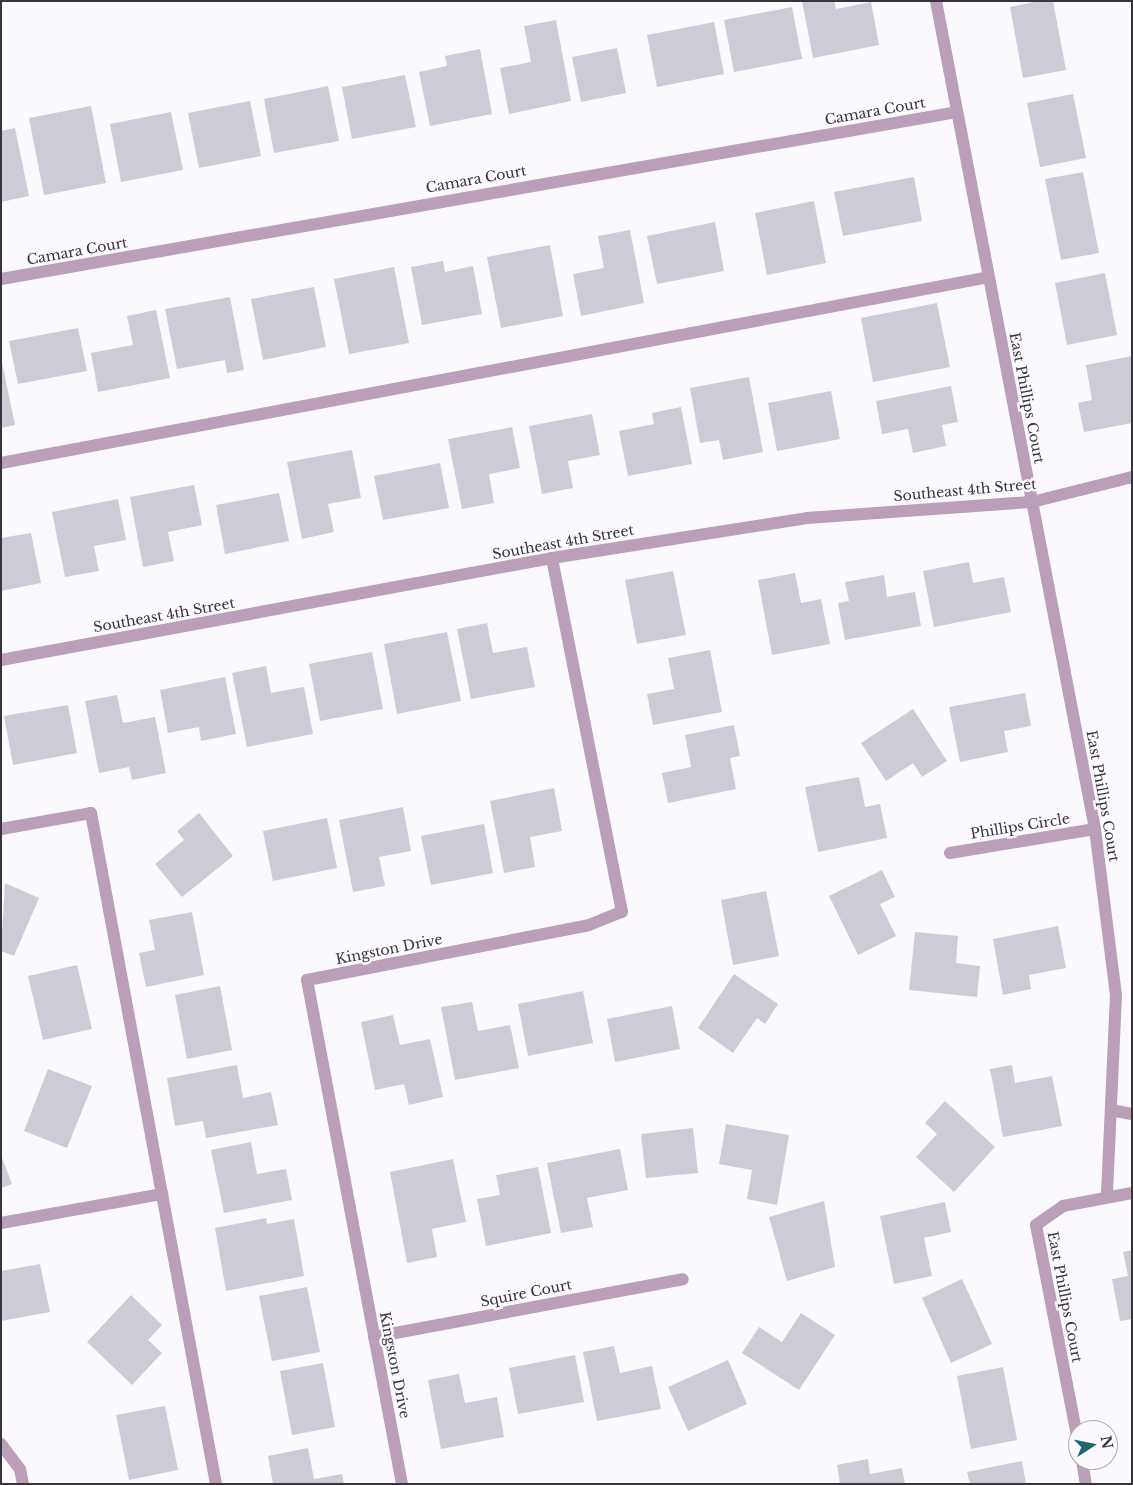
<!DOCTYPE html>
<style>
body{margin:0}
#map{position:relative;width:1133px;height:1485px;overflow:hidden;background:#fbf9fd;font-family:"Libre Baskerville",serif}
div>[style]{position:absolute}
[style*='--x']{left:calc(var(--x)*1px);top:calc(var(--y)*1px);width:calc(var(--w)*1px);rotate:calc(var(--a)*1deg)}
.building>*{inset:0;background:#ccccd7}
.lane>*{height:12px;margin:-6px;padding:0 6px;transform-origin:6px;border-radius:6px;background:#ba9fb8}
.street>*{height:12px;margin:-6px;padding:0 6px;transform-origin:6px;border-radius:6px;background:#ba9fb8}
span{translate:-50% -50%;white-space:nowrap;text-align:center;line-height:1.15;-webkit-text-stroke:5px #fbf9fd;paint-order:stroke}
.street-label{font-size:14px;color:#373539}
.frame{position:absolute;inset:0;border:2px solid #373539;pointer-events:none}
.north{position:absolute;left:1068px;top:1420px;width:50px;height:50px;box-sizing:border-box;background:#fbf9fd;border:1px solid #adabaf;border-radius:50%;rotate:79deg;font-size:14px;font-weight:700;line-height:20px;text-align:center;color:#373539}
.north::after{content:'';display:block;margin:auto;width:18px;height:22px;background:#1c696e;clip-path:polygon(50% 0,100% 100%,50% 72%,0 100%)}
</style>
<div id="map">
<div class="building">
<i style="clip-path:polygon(802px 1px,834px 1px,836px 9px,871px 2px,879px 45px,813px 58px)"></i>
<i style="clip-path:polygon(1039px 1px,1053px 1px,1066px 70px,1023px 78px,1010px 7px)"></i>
<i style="clip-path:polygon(792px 7px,802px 59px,734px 72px,724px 20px)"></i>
<i style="clip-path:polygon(556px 20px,571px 101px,509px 114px,500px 68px,531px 62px,524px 26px)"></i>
<i style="clip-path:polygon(714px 22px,724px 74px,657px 87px,647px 35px)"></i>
<i style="clip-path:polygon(617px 48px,626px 93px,581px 102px,572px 57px)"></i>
<i style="clip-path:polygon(480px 49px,492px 114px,430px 126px,419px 72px,447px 66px,445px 56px)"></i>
<i style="clip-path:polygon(405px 75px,416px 127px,352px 139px,342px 87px)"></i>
<i style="clip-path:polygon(328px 86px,339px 141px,274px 153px,264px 99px)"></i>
<i style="clip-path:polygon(1073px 94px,1086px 158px,1040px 167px,1027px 103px)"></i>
<i style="clip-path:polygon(250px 101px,261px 156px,199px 168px,188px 113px)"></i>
<i style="clip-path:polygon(91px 106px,106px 183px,44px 195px,29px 118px)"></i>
<i style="clip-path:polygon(171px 112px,183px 170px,121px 182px,110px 124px)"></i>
<i style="clip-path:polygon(15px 128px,29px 196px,1px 202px,1px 131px)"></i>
<i style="clip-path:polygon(1083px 172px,1099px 253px,1061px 260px,1045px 179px)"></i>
<i style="clip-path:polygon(914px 177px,922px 221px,843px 236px,834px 192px)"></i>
<i style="clip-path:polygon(814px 201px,826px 263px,767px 275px,755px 213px)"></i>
<i style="clip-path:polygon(715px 222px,724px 271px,657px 284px,647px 236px)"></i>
<i style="clip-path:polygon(630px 230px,644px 303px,581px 316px,573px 274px,604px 268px,598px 236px)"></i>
<i style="clip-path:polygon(550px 245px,563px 316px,501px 328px,487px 257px)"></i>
<i style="clip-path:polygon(443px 261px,445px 272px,473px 266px,482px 314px,422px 325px,411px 267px)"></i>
<i style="clip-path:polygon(394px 267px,409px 343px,349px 354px,334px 279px)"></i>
<i style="clip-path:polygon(1105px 273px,1117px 335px,1067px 345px,1055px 283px)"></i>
<i style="clip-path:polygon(314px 287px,326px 347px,263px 360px,251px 299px)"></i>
<i style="clip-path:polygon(230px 297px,244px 370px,227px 373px,225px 360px,177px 369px,165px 309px)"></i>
<i style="clip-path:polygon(937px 303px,950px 367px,873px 382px,861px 318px)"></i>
<i style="clip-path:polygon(156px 310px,170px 378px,98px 392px,91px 353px,133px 345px,127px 316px)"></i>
<i style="clip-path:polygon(78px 328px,87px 371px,18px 384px,9px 341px)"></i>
<i style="clip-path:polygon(1132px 356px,1132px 423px,1084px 432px,1078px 403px,1092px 400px,1086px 365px)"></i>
<i style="clip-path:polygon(1px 358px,15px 425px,1px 428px)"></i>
<i style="clip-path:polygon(749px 377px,763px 452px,723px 460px,719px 440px,700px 443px,690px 388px)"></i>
<i style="clip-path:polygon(951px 386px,958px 422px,942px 425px,946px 446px,913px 453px,908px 429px,882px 434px,876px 401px)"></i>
<i style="clip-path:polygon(831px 391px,840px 439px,777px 451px,768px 403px)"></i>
<i style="clip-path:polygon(681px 407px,692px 464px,628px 476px,619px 431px,654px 424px,652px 413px)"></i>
<i style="clip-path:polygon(592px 414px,600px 455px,568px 461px,573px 488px,542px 494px,529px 426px)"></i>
<i style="clip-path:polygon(512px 427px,520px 468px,489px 474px,494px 503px,462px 509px,448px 439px)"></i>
<i style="clip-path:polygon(352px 450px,361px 498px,328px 504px,334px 532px,302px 539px,287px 462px)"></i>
<i style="clip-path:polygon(440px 463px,449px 508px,383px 520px,374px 476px)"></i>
<i style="clip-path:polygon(194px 485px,202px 525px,168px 532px,174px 561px,143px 567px,130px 497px)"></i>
<i style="clip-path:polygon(279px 493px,289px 541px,225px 554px,216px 505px)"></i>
<i style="clip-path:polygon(118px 499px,126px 540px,94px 546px,99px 571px,65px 577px,52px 512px)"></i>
<i style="clip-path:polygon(31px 533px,41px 583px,1px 591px,1px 538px)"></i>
<i style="clip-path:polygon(969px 562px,973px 583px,1004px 577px,1011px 612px,934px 627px,923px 571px)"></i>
<i style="clip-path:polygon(673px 571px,686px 635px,637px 644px,625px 580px)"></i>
<i style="clip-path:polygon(795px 573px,801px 603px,821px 599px,830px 644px,772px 655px,758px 580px)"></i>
<i style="clip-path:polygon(884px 575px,887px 597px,915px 592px,921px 626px,845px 640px,838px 603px,849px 601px,845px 582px)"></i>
<i style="clip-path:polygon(487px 623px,493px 653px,527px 647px,535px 687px,471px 699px,457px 629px)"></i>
<i style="clip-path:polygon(447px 632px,461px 701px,397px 714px,384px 644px)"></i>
<i style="clip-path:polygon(710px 650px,722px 712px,653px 725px,647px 694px,674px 689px,668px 658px)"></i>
<i style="clip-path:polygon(372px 652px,383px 709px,320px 721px,309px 664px)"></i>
<i style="clip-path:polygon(266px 666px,271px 693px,304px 687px,313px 734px,247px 747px,232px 673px)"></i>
<i style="clip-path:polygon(225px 677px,236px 734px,201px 741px,199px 727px,168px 733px,160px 690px)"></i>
<i style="clip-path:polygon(1025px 693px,1031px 726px,1004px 731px,1008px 752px,960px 762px,949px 707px)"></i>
<i style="clip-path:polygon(117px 695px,123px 723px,155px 717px,166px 773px,132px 780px,129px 767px,99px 773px,85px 701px)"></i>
<i style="clip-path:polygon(68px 705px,77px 753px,13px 765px,4px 716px)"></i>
<i style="clip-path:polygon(913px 709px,947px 761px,922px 777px,913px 763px,886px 781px,861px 743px)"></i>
<i style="clip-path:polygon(734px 725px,740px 756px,730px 758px,736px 789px,668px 803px,662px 773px,691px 767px,685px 735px)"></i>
<i style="clip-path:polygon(859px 777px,865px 807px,880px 804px,887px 838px,818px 852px,805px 787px)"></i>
<i style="clip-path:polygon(554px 788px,562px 831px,530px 837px,535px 867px,504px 873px,490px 801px)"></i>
<i style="clip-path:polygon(403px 807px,411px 851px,379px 857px,385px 886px,353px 892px,339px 820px)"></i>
<i style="clip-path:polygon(199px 813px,233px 856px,182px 897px,155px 864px,184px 840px,177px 831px)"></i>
<i style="clip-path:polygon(327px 818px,337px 868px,273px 881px,263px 831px)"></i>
<i style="clip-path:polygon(484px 824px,493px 873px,431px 885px,421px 836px)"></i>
<i style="clip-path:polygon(882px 870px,895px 897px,880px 904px,896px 936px,858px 955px,829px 896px)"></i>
<i style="clip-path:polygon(5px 883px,39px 898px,14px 956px,1px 951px)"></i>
<i style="clip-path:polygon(766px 891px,779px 956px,733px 965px,721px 900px)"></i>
<i style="clip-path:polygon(192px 912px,204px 975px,146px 987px,139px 953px,155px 950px,149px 920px)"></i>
<i style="clip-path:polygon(1058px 926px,1066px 968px,1029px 975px,1031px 989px,1003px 995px,993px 939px)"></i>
<i style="clip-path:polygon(915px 932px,958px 936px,956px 963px,980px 966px,977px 997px,909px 990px)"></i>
<i style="clip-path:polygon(77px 965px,92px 1029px,43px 1040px,28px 976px)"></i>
<i style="clip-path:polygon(734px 974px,778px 1004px,765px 1024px,757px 1018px,733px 1053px,698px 1028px)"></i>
<i style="clip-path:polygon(220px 986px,232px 1050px,187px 1059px,175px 995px)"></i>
<i style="clip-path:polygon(583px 991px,593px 1043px,528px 1056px,518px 1004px)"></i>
<i style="clip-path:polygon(472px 1002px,478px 1031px,510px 1025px,519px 1068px,455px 1080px,441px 1007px)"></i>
<i style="clip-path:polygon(672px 1006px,680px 1049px,615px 1062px,607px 1019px)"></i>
<i style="clip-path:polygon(393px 1015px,400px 1045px,430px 1039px,443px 1097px,409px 1105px,404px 1084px,375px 1090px,361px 1022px)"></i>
<i style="clip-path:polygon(237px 1065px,243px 1098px,271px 1092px,278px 1125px,206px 1138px,203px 1121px,175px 1126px,167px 1078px)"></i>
<i style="clip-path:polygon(1012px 1065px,1015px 1083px,1052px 1076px,1062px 1126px,1003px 1137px,990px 1069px)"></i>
<i style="clip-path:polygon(48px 1069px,92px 1086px,67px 1148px,24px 1131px)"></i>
<i style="clip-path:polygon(945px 1101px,995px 1147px,954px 1192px,916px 1157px,937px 1134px,925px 1123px)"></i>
<i style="clip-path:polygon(726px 1124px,789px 1135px,777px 1205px,747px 1199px,752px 1170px,719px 1164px)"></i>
<i style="clip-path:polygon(693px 1128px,698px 1173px,646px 1178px,641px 1134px)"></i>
<i style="clip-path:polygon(251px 1142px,257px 1174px,286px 1169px,292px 1200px,224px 1213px,211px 1150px)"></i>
<i style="clip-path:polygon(620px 1149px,628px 1190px,587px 1198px,593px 1227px,561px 1233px,547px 1163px)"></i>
<i style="clip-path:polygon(1px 1155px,12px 1184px,1px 1188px)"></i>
<i style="clip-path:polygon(453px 1159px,466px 1222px,432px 1229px,437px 1257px,407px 1263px,390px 1172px)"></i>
<i style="clip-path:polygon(538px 1167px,551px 1233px,486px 1246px,477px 1199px,500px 1195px,496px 1175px)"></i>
<i style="clip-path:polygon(824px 1201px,835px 1267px,787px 1281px,769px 1217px)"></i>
<i style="clip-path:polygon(945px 1202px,951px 1232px,924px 1238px,932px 1276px,894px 1284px,880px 1216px)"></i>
<i style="clip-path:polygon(266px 1218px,267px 1224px,294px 1219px,304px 1276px,226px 1291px,215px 1228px)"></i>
<i style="clip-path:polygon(1132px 1250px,1132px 1319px,1120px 1321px,1112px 1279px,1128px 1276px,1123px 1252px)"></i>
<i style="clip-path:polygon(40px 1264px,50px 1312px,1px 1321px,1px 1271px)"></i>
<i style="clip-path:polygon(962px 1279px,992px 1344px,951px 1363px,922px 1298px)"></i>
<i style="clip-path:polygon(307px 1287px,320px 1352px,272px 1361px,259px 1296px)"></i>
<i style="clip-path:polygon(131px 1295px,162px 1325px,148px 1340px,162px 1353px,132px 1385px,87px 1342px)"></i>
<i style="clip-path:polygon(801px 1313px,835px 1335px,799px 1390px,742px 1353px,759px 1327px,782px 1342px)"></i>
<i style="clip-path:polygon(614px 1346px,620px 1373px,652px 1366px,661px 1409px,597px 1421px,583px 1352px)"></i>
<i style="clip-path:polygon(575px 1355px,584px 1402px,518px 1414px,509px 1368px)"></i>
<i style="clip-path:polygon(728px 1360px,747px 1404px,688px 1431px,668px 1387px)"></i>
<i style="clip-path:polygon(323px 1363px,335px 1427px,292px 1435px,280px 1371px)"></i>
<i style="clip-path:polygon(1003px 1367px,1017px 1440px,971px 1449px,957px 1376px)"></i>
<i style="clip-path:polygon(459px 1374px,465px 1403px,497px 1397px,504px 1437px,441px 1449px,428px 1380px)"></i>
<i style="clip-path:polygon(165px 1406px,178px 1470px,129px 1480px,116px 1415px)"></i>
<i style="clip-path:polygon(308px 1448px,314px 1479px,342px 1474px,344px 1484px,273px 1484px,268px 1456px)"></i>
<i style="clip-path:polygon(868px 1459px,870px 1474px,902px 1468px,905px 1484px,840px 1484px,837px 1465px)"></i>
<i style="clip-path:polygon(1022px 1461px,1026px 1484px,970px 1484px,967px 1472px)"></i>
</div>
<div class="lane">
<i style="--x:1;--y:463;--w:1005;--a:-10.66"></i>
<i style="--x:1;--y:829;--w:91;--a:-10.1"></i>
<i style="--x:91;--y:813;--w:683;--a:79.45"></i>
<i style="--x:1;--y:1223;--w:164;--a:-10.2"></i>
</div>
<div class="street">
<i style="--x:936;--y:1;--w:843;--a:79.13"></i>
<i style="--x:1095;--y:829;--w:167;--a:82.8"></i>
<i style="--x:1116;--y:995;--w:202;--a:92.6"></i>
<i style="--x:1;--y:279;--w:970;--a:-9.91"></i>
<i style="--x:1;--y:660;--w:560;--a:-10.49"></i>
<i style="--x:552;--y:558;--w:258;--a:-8.9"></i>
<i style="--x:807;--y:518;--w:226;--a:-4.1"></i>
<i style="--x:1032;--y:502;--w:103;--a:-14"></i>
<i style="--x:950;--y:853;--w:147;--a:-9.4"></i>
<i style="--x:1111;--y:1110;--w:21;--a:11"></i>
<i style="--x:374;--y:1337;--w:314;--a:-10.6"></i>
<i style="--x:1078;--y:1441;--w:220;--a:-101"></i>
<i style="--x:1036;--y:1225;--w:33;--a:-35"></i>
<i style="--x:1063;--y:1206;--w:70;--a:-10.7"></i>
<i style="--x:1;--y:1444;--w:31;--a:53"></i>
<i style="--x:20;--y:1469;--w:15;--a:79"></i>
<i style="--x:1082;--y:1460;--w:24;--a:81"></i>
<i style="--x:402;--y:1484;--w:513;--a:-100.67"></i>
<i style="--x:307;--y:980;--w:287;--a:-11"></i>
<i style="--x:589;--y:925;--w:35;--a:-22"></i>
<i style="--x:622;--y:912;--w:361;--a:-101.2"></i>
</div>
<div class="street-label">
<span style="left:875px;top:111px;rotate:-10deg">Camara Court</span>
<span style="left:476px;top:179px;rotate:-10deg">Camara Court</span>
<span style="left:77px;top:251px;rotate:-10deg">Camara Court</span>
<span style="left:1027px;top:398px;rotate:79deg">East Phillips Court</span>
<span style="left:965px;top:490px;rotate:-5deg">Southeast 4th Street</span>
<span style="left:563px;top:542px;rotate:-10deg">Southeast 4th Street</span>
<span style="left:164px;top:615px;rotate:-10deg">Southeast 4th Street</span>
<span style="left:1103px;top:796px;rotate:80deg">East Phillips Court</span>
<span style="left:1020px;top:826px;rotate:-9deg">Phillips Circle</span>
<span style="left:389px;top:949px;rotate:-11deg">Kingston Drive</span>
<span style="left:526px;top:1293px;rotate:-11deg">Squire Court</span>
<span style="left:1065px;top:1297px;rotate:79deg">East Phillips Court</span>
<span style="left:395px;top:1365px;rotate:79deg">Kingston Drive</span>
</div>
<div class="frame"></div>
<div class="north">N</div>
</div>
